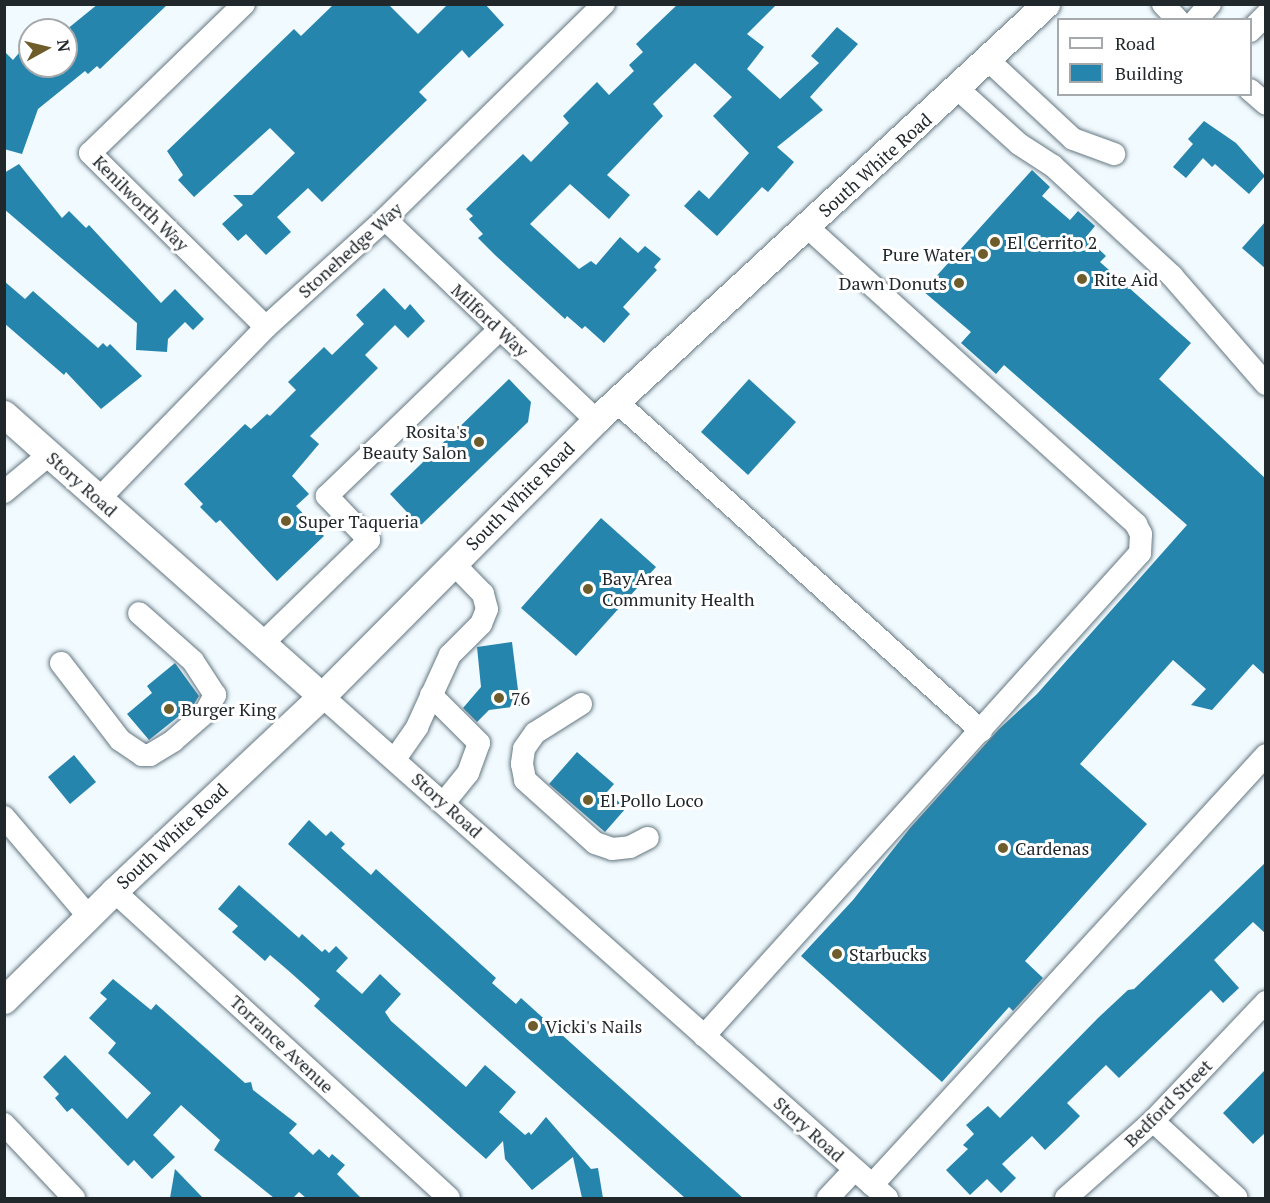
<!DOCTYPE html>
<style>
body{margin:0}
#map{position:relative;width:1270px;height:1203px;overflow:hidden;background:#f1fafe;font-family:"PT Serif",serif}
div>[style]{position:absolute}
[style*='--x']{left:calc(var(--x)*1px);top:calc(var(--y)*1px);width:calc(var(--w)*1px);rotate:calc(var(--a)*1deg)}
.building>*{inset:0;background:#2685ac}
.roads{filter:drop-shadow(0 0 2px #647781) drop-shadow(0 0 2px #647781)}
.minor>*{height:22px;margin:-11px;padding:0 11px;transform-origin:11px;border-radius:11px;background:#fff}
.major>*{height:27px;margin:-13.5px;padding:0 13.5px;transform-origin:13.5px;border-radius:13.5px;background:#fff}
.dots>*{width:16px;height:16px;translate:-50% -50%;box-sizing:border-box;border:3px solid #fff;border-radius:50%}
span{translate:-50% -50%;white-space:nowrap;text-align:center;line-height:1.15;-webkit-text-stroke:6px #fff;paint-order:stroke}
.street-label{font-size:18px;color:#21282c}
.poi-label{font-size:18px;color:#21282c}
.left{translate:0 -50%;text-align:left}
.right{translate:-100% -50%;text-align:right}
.frame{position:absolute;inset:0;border:6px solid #21282c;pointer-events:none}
.legend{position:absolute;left:1057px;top:18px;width:195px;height:78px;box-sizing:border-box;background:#fff;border:2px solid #a6a9ab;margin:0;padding:8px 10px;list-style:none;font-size:18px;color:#21282c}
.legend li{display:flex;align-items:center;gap:12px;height:30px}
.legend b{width:30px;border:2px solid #a6a9ab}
.north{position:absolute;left:18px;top:18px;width:60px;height:60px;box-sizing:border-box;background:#fff;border:2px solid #a6a9ab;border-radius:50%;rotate:82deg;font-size:16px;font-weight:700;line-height:24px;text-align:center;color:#21282c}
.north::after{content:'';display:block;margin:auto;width:21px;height:27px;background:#6e5d2b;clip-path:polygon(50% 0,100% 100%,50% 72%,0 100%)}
</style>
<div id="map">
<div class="building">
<i style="clip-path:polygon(98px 4px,168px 4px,100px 69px,97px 66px,88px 74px,85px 71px,38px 109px,22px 154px,4px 149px,4px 51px,13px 60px,30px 40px,30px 66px,66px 66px,66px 30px)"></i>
<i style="clip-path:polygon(334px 4px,388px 4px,418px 34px,448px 4px,485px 4px,504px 25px,469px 58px,462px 50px,419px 92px,427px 100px,322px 202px,308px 188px,277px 217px,291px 232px,266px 255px,246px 234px,238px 241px,222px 224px,243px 205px,233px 195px,252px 195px,295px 153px,270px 128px,194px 197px,178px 180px,183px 175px,167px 151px,294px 29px,301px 36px)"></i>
<i style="clip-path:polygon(678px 4px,777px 4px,747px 34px,764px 47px,747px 69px,780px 99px,819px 63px,811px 56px,837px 27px,858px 44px,810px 97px,823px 110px,777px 147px,794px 162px,768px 192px,762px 187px,717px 236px,684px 206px,699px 190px,709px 199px,749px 153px,713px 116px,732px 97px,695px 63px,653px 104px,663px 116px,607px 175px,630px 195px,609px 219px,570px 184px,530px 224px,579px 269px,591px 261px,596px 265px,620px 237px,638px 253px,645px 246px,661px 259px,654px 267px,657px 270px,623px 307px,630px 314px,604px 343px,585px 326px,582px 329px,567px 316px,565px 319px,495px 255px,478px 238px,483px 234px,469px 219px,473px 216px,466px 209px,523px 154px,531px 162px,569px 123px,563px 116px,597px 82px,609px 95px,634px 71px,629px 65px,643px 52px,636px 44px)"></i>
<i style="clip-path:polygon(1204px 121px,1236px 143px,1265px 176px,1249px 194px,1215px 164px,1212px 167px,1203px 158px,1186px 178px,1173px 167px,1193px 144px,1188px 139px)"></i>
<i style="clip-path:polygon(19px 164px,62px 218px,69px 211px,86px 228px,89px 225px,161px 303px,175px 289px,204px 319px,193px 330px,185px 322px,168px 339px,167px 352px,136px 350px,137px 323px,4px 209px,4px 173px)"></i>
<i style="clip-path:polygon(1032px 170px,1050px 187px,1042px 196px,1070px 220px,1078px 211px,1095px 226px,1086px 237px,1106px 256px,1100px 262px,1191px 343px,1159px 379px,1266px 479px,1266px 676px,1253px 664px,1212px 710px,1191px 705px,1206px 689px,1173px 660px,1080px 764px,1147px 824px,1025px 961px,1043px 978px,1013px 1011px,1009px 1007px,942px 1082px,801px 956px,853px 900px,910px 828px,999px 729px,1037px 694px,1187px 525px,1004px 365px,996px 374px,961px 343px,971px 332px,923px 291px)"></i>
<i style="clip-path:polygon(1266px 221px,1266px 269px,1242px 248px)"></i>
<i style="clip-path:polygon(4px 281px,25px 299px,33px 291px,98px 348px,103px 343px,107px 347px,110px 344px,142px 376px,101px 409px,66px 372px,64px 375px,4px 323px)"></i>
<i style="clip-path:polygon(384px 288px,405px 310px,410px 304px,425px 321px,408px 338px,395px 325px,365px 355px,378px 368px,310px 436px,319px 444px,292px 476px,309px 494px,296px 506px,324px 536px,277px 581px,220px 520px,216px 523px,200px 507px,203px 504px,184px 484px,245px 424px,251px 429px,267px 414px,270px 416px,296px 390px,288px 382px,324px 347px,332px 355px,364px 324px,356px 315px)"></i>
<i style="clip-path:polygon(509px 379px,531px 402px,528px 422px,420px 526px,390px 494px)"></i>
<i style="clip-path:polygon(749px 379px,796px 422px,748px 475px,701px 432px)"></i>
<i style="clip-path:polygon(601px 518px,656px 567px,576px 656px,521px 608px)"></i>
<i style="clip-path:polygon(512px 642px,520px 706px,489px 710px,477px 722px,463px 708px,481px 687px,477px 647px)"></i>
<i style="clip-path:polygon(175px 663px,199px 696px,194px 704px,149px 740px,127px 714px,152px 693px,147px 686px)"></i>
<i style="clip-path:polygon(577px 752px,614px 784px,607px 792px,626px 808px,605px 832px,549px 784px)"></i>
<i style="clip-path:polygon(74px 755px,96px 782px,70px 804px,48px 777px)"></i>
<i style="clip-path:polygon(309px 820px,326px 836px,331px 831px,345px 844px,341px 848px,371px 875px,376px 869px,496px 978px,492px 983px,516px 1004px,521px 998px,743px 1198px,685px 1198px,288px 844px)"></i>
<i style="clip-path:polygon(1266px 862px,1266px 934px,1253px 922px,1214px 960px,1239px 988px,1223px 1003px,1211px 990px,1119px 1078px,1106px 1065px,1067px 1103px,1080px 1116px,1065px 1131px,1045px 1150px,1032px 1136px,1002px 1164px,1016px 1178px,1001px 1193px,987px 1179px,970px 1195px,946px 1170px,968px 1149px,963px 1145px,974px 1134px,966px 1125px,988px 1106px,1000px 1118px,1098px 1018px,1128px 990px,1134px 989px)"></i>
<i style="clip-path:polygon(239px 885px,299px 938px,302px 934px,322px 952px,325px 949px,329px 953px,336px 946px,348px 958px,336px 971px,362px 994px,380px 974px,401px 994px,385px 1012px,391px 1021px,466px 1087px,485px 1065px,516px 1092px,499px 1112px,525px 1135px,529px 1132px,531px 1135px,546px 1117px,591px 1169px,598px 1168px,603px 1198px,582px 1198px,573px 1157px,532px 1190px,505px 1159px,503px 1141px,486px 1159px,314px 1006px,320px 999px,290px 972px,270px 955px,265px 961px,232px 932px,238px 926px,218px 909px)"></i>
<i style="clip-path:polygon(113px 979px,151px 1010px,156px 1004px,245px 1083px,251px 1082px,253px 1090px,297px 1124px,289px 1133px,313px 1155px,319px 1149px,329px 1158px,332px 1154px,345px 1165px,337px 1174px,361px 1198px,306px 1198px,299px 1192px,293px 1198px,274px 1198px,214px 1150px,220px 1140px,181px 1105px,153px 1135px,175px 1157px,152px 1179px,134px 1160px,128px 1166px,72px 1108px,67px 1112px,55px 1098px,59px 1094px,43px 1077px,65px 1055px,127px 1119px,151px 1093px,108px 1053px,116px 1043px,89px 1018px,107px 999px,100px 993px)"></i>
<i style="clip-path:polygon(1266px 1069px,1266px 1132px,1253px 1144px,1223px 1113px)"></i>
<i style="clip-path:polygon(175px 1169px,203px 1198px,170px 1198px)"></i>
</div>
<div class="roads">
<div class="minor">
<i style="--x:244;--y:4;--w:214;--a:135.9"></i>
<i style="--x:90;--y:153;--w:247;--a:44.7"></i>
<i style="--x:1163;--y:4;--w:22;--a:47"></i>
<i style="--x:1196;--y:20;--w:21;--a:-49"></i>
<i style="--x:1250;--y:31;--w:23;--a:-45"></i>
<i style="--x:988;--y:60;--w:116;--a:42.9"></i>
<i style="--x:1073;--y:139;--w:44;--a:20.1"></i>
<i style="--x:958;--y:89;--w:82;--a:42"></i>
<i style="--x:1019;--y:144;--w:40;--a:32.9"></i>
<i style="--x:1053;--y:166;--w:162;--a:42.7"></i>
<i style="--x:1172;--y:276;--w:143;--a:49"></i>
<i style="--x:1250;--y:90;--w:21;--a:41"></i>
<i style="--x:385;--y:219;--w:291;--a:43.6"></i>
<i style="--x:616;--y:401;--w:492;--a:42.1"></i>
<i style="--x:4;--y:492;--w:60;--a:-39.6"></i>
<i style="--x:99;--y:499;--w:240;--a:-45.8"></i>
<i style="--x:266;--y:327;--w:161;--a:-42.2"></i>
<i style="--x:385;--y:219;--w:307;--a:-44.5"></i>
<i style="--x:263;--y:643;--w:148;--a:-44.2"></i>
<i style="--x:369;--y:540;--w:61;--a:-133.7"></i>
<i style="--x:327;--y:496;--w:239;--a:-44"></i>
<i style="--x:61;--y:663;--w:97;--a:52.5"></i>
<i style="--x:120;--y:740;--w:27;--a:34"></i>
<i style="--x:142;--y:755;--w:8;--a:0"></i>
<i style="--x:150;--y:755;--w:27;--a:-31"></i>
<i style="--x:173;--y:741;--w:43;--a:-41.2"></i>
<i style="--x:205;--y:713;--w:21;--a:-61"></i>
<i style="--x:215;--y:695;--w:40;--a:-122.9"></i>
<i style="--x:193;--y:661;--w:72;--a:-138.4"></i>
<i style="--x:431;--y:695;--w:68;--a:45"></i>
<i style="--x:479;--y:743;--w:32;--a:110"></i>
<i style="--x:468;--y:773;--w:38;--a:129"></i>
<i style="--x:322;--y:696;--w:756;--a:41.62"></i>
<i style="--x:581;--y:704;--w:54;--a:147.8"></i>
<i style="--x:535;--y:733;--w:19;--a:125"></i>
<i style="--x:524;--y:749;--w:15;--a:98"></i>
<i style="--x:522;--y:764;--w:16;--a:79"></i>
<i style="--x:525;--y:780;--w:94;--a:42"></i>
<i style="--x:595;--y:843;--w:18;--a:19"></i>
<i style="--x:612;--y:849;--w:18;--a:-6"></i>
<i style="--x:630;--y:847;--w:20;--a:-27"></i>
<i style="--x:395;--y:759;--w:39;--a:-55"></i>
<i style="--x:417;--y:727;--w:79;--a:-65.4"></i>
<i style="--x:450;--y:655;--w:44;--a:-45"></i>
<i style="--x:481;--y:624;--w:16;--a:-68"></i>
<i style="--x:487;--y:609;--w:16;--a:-105"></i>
<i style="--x:483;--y:594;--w:43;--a:-134.1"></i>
<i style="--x:4;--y:817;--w:131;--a:49.6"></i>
<i style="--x:114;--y:891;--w:454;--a:42.5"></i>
<i style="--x:704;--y:1036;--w:651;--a:-47.93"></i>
<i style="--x:1140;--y:553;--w:19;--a:-87"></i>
<i style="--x:1141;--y:534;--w:11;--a:-117"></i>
<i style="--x:1136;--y:524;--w:443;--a:-137.9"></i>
<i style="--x:1153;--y:1121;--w:113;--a:42.5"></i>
<i style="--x:4;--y:1124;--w:102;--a:46.6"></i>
<i style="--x:872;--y:1185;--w:583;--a:-47.5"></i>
<i style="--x:828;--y:1198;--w:38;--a:-47"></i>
<i style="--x:1066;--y:1198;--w:116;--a:-41.5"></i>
<i style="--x:1153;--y:1121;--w:164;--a:-46.5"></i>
</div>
<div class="major">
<i style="--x:4;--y:414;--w:425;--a:41.6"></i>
<i style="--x:4;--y:1000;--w:155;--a:-44.7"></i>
<i style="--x:114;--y:891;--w:285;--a:-43.2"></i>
<i style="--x:322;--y:696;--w:389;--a:-45.2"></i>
<i style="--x:596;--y:420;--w:613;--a:-42.75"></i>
</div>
</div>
<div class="dots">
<i style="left:995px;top:242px;background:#6e5d2b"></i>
<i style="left:983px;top:254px;background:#6e5d2b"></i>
<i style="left:1082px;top:279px;background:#6e5d2b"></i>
<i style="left:959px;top:283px;background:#6e5d2b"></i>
<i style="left:479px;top:442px;background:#6e5d2b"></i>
<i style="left:286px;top:521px;background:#6e5d2b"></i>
<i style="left:588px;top:589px;background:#6e5d2b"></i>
<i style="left:499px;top:698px;background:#6e5d2b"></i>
<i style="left:169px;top:709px;background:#6e5d2b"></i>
<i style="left:588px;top:800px;background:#6e5d2b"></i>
<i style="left:1003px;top:848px;background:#6e5d2b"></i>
<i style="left:837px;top:954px;background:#6e5d2b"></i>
<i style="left:533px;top:1026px;background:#6e5d2b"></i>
</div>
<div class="street-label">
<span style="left:875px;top:165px;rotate:-42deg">South White Road</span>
<span style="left:141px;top:203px;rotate:45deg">Kenilworth Way</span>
<span style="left:350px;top:250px;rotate:-42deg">Stonehedge Way</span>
<span style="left:490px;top:320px;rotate:43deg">Milford Way</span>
<span style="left:82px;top:484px;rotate:42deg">Story Road</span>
<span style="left:520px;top:496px;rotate:-45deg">South White Road</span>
<span style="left:447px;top:805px;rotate:42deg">Story Road</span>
<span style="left:172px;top:836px;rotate:-43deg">South White Road</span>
<span style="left:282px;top:1044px;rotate:43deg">Torrance Avenue</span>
<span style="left:1168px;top:1103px;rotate:-45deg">Bedford Street</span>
<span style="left:809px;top:1129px;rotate:42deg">Story Road</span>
</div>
<div class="poi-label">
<span class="left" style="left:1007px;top:242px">El Cerrito 2</span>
<span class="right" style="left:971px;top:254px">Pure Water</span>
<span class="left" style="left:1094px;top:279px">Rite Aid</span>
<span class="right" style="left:947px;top:283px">Dawn Donuts</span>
<span class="right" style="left:467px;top:442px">Rosita's<br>Beauty Salon</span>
<span class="left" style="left:298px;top:521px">Super Taqueria</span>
<span class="left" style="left:602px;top:589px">Bay Area<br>Community Health</span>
<span class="left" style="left:511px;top:698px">76</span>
<span class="left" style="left:181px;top:709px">Burger King</span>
<span class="left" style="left:600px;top:800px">El Pollo Loco</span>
<span class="left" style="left:1015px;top:848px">Cardenas</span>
<span class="left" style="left:849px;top:954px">Starbucks</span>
<span class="left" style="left:545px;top:1026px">Vicki's Nails</span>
</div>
<div class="frame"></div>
<ul class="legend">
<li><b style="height:8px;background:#fff"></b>Road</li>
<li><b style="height:16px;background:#2685ac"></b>Building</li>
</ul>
<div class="north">N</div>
</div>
